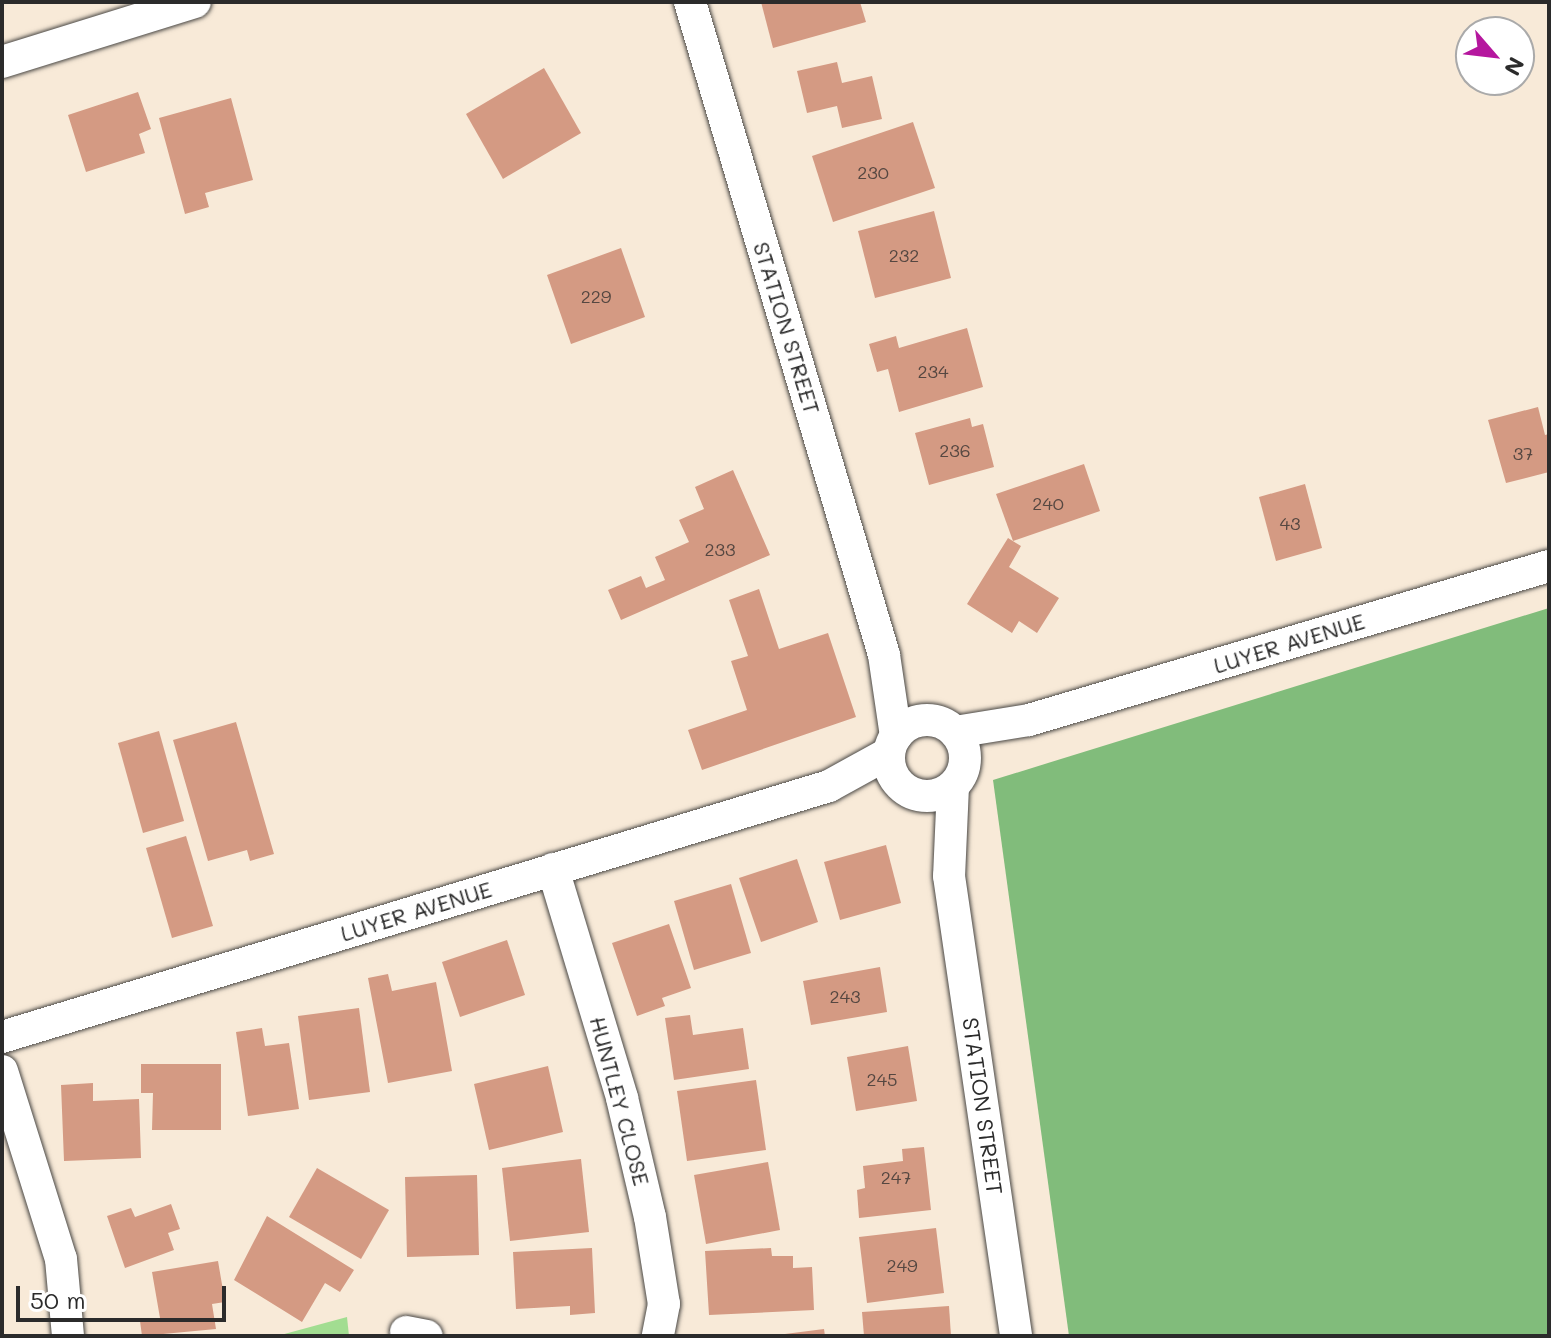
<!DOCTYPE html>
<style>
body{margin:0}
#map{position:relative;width:1551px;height:1338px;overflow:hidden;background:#f8ead8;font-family:Mali,sans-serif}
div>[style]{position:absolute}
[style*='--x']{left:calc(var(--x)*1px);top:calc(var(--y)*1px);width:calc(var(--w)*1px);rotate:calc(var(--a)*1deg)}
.green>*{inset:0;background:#a2dd91}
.forest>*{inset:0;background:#81bc7b}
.building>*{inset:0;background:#d49a83}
.roads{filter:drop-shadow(0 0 2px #4a4845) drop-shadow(0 0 2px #4a4845)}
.minor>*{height:32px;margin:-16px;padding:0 16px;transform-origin:16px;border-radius:16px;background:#fff}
.minor>.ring{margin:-16px;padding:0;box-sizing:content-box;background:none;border:32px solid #fff;border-radius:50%}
span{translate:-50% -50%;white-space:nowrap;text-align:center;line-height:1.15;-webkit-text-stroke:6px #fff;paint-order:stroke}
.number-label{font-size:18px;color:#554741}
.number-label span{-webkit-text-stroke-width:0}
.street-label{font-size:22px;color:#2b2b2b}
.frame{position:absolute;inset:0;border:4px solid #2b2b2b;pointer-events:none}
.north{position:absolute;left:1455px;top:16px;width:80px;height:80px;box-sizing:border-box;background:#fff;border:2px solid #aaa;border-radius:50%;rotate:118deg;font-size:22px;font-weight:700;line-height:32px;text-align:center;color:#2b2b2b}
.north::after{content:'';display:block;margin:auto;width:28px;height:36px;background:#b5179e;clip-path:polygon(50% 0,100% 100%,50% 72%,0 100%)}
.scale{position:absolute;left:16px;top:1286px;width:210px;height:36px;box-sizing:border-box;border:4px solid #2b2b2b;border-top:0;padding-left:10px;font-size:24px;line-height:28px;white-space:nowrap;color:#2b2b2b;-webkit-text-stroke:6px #fff;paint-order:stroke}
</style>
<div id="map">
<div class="green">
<i style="clip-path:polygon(347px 1317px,349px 1336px,277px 1336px)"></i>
</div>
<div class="forest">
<i style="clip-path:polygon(1549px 608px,1549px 1336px,1069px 1336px,993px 780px)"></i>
</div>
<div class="building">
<i style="clip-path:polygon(761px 2px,860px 2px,866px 22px,773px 48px)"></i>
<i style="clip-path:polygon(837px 62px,842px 83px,872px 76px,882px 119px,842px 128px,837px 106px,807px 113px,797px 71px)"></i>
<i style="clip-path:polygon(544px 68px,581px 133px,503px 179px,466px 114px)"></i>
<i style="clip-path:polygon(138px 92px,151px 129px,139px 134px,145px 153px,86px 172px,68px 115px)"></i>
<i style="clip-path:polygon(231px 98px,253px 180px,205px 193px,209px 207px,185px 214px,159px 118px)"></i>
<i style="clip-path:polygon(913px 122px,935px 188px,833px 222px,812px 156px)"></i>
<i style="clip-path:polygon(934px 211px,951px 278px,875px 298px,858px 231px)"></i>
<i style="clip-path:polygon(621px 248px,645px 317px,571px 344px,547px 275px)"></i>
<i style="clip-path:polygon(967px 328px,983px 387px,899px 412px,888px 369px,877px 372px,869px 344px,896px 336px,899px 348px)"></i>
<i style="clip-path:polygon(1538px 407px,1545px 435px,1549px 434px,1549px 472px,1506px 483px,1488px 420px)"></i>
<i style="clip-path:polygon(970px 418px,972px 427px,983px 424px,994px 467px,929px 485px,915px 433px)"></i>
<i style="clip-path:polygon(1084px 464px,1100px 511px,1013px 541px,996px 494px)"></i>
<i style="clip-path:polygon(733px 470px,770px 555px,621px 620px,608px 590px,641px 576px,646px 588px,665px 580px,655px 557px,689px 542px,679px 520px,704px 509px,695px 487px)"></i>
<i style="clip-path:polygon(1305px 484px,1322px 548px,1276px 561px,1259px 497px)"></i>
<i style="clip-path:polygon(1008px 538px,1021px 546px,1009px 567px,1059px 598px,1037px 633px,1019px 621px,1012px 633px,967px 604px)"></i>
<i style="clip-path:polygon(759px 589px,779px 649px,828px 633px,856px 717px,702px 770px,688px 730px,747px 710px,731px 661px,748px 656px,729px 600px)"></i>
<i style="clip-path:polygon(236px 722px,274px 854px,250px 861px,247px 850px,208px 861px,173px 740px)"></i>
<i style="clip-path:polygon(159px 731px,184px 821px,143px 833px,118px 743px)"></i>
<i style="clip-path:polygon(186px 836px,213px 926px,172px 938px,146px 848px)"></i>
<i style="clip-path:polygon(886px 845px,901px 903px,840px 920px,824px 862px)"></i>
<i style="clip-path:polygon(797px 859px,818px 922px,761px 942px,739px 878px)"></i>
<i style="clip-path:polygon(731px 884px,751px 953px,694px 970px,674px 901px)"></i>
<i style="clip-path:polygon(669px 924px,691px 988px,662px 998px,665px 1006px,637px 1016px,612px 943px)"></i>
<i style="clip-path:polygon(507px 940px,525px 995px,460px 1017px,442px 962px)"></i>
<i style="clip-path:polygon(880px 967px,887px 1012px,811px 1025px,803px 981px)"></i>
<i style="clip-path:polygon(388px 974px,392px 991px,436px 982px,452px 1071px,388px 1083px,368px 978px)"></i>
<i style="clip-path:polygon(359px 1008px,370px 1092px,309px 1100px,298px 1016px)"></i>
<i style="clip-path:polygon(690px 1015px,693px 1035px,743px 1028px,749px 1069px,674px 1080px,665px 1018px)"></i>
<i style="clip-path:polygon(262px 1028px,265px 1046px,289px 1043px,299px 1109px,248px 1116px,236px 1032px)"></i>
<i style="clip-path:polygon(908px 1046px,917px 1101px,856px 1111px,847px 1057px)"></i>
<i style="clip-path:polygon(141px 1064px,221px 1064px,221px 1130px,152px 1130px,153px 1093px,141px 1093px)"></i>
<i style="clip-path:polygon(548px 1066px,563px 1132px,489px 1150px,474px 1084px)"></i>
<i style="clip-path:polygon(756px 1080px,766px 1150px,687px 1161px,677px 1091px)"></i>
<i style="clip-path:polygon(93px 1083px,93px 1101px,139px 1099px,141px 1158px,64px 1161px,61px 1085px)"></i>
<i style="clip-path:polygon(924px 1147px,931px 1210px,859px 1218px,857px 1190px,865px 1188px,863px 1166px,903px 1161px,902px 1149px)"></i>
<i style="clip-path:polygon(581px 1159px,589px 1232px,510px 1241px,502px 1168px)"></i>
<i style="clip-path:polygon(768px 1162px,780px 1230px,706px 1244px,694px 1175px)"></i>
<i style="clip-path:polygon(317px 1168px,389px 1210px,361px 1259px,289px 1217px)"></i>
<i style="clip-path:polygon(477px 1175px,479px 1255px,407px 1257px,405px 1177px)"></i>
<i style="clip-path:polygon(171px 1204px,180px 1229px,168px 1233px,174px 1250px,125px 1268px,107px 1216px,131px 1208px,135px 1217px)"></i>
<i style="clip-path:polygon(267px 1216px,354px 1270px,340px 1292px,325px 1283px,302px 1322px,234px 1280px)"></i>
<i style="clip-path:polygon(936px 1228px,944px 1293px,867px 1303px,859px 1237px)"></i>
<i style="clip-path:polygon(592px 1248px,595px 1313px,570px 1315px,570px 1306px,516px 1309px,513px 1252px)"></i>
<i style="clip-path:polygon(771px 1248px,772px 1256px,793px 1256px,793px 1268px,812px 1267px,814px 1310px,709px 1315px,705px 1251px)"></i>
<i style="clip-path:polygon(218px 1261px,225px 1302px,212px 1304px,216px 1329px,142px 1336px,140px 1321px,160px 1318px,152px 1272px)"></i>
<i style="clip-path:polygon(949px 1306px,951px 1336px,864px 1336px,862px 1312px)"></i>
<i style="clip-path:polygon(824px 1329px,825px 1336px,786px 1336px,785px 1334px)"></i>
</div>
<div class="roads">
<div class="minor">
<i style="--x:690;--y:2;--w:681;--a:73.45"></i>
<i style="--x:884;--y:655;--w:82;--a:81.6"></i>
<i style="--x:2;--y:62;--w:202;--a:-17.3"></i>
<i class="ring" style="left:889px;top:720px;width:44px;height:44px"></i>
<i style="--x:955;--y:732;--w:75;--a:-9.2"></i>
<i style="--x:1029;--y:720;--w:542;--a:-16.5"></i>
<i style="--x:953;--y:786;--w:90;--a:92.5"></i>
<i style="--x:949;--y:876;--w:465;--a:81.7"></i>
<i style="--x:553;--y:869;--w:239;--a:73.2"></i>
<i style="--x:622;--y:1098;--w:122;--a:76.8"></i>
<i style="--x:650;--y:1217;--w:88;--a:80.9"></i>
<i style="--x:664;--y:1304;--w:33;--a:101"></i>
<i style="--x:2;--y:1037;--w:864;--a:-16.88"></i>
<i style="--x:829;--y:786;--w:68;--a:-28.8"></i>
<i style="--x:2;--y:1071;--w:197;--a:72.6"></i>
<i style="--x:61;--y:1259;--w:77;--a:84.8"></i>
<i style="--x:406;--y:1332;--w:21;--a:11"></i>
</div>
</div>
<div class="number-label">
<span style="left:873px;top:172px">230</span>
<span style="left:904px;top:255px">232</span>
<span style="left:596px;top:296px">229</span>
<span style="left:933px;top:371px">234</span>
<span style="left:955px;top:450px">236</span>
<span style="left:1523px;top:453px">37</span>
<span style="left:1048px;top:503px">240</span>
<span style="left:1290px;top:523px">43</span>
<span style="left:720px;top:549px">233</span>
<span style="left:845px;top:996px">243</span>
<span style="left:882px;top:1079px">245</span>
<span style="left:896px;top:1177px">247</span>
<span style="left:902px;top:1265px">249</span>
</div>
<div class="street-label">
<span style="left:787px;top:328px;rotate:73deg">STATION STREET</span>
<span style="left:1289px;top:643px;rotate:-17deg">LUYER AVENUE</span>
<span style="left:416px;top:911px;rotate:-17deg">LUYER AVENUE</span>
<span style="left:620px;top:1101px;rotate:75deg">HUNTLEY CLOSE</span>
<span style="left:983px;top:1106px;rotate:82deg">STATION STREET</span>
</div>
<div class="frame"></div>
<div class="north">N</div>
<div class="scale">50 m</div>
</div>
